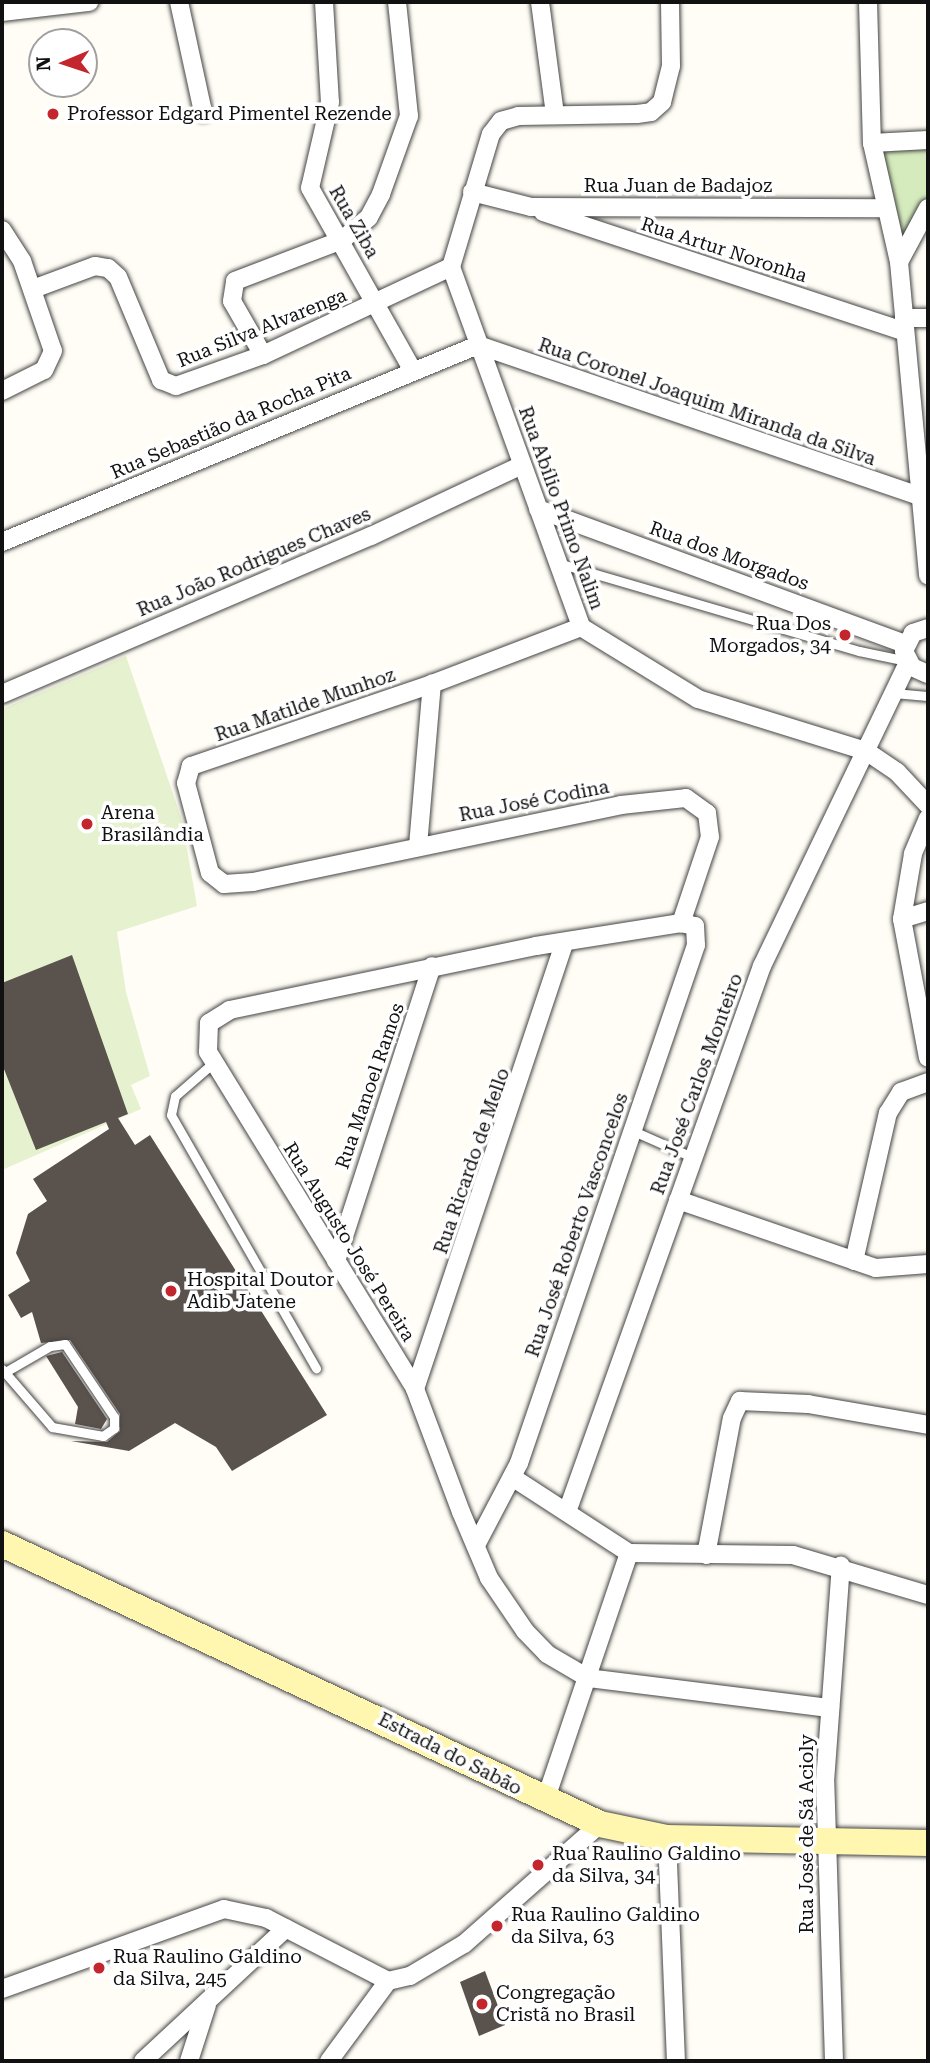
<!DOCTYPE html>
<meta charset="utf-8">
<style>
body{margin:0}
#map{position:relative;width:930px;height:2063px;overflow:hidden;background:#fffdf5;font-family:"Roboto Serif",serif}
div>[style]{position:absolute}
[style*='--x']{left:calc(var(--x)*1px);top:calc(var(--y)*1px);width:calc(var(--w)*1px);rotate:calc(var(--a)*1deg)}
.green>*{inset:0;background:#d5ebbd}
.pitch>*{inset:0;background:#e6f2cf}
.building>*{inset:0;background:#5a524d}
.roads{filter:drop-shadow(0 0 2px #444) drop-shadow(0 0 2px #444)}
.lane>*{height:9px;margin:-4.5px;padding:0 4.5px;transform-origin:4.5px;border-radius:4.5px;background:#fff}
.street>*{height:18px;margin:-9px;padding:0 9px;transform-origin:9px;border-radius:9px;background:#fff}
.secondary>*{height:26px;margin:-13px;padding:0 13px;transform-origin:13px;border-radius:13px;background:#fff6b0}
.dots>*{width:19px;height:19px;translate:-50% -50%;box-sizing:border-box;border:4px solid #fff;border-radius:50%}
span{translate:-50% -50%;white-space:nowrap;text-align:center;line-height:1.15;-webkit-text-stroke:7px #fff;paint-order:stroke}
.poi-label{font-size:19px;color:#111}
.left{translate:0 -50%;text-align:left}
.right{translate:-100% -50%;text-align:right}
.street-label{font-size:19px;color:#111}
.frame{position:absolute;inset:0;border:4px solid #111;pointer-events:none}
.north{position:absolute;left:28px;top:28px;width:70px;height:70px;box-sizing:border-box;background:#fff;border:2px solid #a0a0a0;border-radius:50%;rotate:268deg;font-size:19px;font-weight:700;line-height:28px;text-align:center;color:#111}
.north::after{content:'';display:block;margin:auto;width:24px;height:32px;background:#c4262e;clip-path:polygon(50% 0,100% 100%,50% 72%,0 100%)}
</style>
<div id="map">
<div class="green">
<i style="clip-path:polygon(928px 141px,928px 208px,899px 262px,872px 143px)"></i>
</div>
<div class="pitch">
<i style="clip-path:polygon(126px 656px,182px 820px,197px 906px,117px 932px,126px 992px,150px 1076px,131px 1085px,141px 1109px,2px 1170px,2px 709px)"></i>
</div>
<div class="building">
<i style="clip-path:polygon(72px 955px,128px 1114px,118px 1118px,135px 1145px,150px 1135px,327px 1415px,232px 1471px,216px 1447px,175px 1423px,129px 1451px,71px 1441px,107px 1442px,120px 1431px,120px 1414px,70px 1340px,41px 1343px,32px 1312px,21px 1318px,8px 1295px,30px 1281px,16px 1253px,28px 1214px,47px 1201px,33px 1179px,109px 1129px,106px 1122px,36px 1150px,2px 1064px,2px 983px)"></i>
<i style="clip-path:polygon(62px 1352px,107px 1419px,101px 1429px,75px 1424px,78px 1407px,46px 1356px)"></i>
<i style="clip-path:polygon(485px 1971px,505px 2025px,479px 2036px,460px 1982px)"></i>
</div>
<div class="roads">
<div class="lane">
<i style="--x:558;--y:563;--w:314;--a:16.3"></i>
<i style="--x:859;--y:651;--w:49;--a:11.8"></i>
<i style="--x:893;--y:693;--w:35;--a:5"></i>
<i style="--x:213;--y:1063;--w:50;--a:139"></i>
<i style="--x:175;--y:1096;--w:19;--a:102"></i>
<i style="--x:171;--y:1115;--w:292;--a:60.2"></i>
<i style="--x:631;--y:1130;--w:67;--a:23.9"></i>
<i style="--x:2;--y:1369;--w:77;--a:49.2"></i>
<i style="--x:52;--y:1427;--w:52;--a:10"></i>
<i style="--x:103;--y:1436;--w:14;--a:-36"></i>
<i style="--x:114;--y:1428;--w:11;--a:-90"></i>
<i style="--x:114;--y:1417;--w:88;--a:-123.9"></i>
<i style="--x:65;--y:1344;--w:15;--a:172"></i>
<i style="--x:50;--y:1346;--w:50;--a:149.8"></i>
</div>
<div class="street">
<i style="--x:179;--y:2;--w:113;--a:77.7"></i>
<i style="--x:324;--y:2;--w:100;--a:86.6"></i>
<i style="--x:330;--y:102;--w:88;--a:103.1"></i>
<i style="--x:310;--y:188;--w:208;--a:60.6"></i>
<i style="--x:540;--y:2;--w:114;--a:82.4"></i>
<i style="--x:868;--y:2;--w:141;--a:88.4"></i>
<i style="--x:872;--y:143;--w:122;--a:77.2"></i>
<i style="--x:899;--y:262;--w:315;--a:84.7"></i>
<i style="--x:2;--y:12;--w:88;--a:-6.6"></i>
<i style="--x:872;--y:143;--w:56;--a:-3.1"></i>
<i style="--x:472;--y:192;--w:61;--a:14.3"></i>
<i style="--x:531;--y:207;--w:354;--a:0.2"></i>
<i style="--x:543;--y:212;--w:381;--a:18.3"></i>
<i style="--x:2;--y:230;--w:37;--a:57"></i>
<i style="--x:22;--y:261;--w:95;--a:71"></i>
<i style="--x:53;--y:351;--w:21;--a:115"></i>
<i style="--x:44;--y:370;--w:47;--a:153.4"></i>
<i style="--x:899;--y:262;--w:61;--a:-61.8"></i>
<i style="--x:451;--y:267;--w:383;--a:70.1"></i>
<i style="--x:581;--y:627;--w:137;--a:31.6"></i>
<i style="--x:698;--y:699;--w:176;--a:17.2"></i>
<i style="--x:866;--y:751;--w:37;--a:34"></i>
<i style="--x:897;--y:772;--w:45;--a:46.8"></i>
<i style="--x:451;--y:267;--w:139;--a:-73.3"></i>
<i style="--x:491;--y:134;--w:16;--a:-52"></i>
<i style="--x:501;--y:121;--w:18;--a:-16"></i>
<i style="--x:518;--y:116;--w:119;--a:-1"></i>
<i style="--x:637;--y:114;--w:14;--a:-8"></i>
<i style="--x:651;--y:112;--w:15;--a:-42"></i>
<i style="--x:662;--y:102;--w:37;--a:-76"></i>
<i style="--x:671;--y:66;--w:64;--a:-90.9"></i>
<i style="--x:33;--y:289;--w:66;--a:-20.4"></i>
<i style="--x:95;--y:266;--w:13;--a:9"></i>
<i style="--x:108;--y:268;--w:13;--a:42"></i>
<i style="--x:118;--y:277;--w:112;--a:67.3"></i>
<i style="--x:161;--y:380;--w:16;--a:22"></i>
<i style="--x:176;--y:386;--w:92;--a:-19.6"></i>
<i style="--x:263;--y:355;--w:208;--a:-25.1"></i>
<i style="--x:904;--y:318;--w:24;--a:0"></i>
<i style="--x:263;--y:355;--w:62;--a:-119.9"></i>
<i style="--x:232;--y:301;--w:20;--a:-81"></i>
<i style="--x:235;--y:281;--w:115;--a:-21"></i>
<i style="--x:342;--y:240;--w:35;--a:-40"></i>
<i style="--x:369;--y:217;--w:26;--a:-62"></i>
<i style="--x:381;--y:194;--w:83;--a:-70.3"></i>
<i style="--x:409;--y:116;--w:115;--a:-96"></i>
<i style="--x:538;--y:509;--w:391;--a:20.2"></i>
<i style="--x:2;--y:542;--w:515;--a:-22.48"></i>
<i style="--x:478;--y:345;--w:469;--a:18.9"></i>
<i style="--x:581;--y:627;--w:160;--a:159.1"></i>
<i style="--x:432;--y:684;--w:255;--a:161.2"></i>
<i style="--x:191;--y:766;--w:18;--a:106"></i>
<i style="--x:186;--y:783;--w:93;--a:75.1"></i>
<i style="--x:210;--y:873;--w:18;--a:38"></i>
<i style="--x:224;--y:884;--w:29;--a:-4"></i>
<i style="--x:253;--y:882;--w:376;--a:-11.8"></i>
<i style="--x:621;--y:805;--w:65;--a:-6.1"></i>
<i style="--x:686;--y:798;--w:26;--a:36"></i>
<i style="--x:707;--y:813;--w:24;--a:83"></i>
<i style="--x:710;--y:837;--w:91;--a:108.6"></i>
<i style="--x:928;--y:628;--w:16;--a:162"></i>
<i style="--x:913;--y:633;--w:20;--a:117"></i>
<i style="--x:904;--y:651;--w:18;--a:63"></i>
<i style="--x:912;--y:667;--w:17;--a:24"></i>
<i style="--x:2;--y:694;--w:401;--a:-23.2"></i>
<i style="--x:371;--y:536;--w:167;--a:-25.2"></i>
<i style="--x:928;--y:818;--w:39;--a:113"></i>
<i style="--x:913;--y:854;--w:66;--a:99.6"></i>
<i style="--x:902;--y:919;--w:141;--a:79.4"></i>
<i style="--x:418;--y:846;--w:163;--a:-85.1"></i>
<i style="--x:902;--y:919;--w:27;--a:-17"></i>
<i style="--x:678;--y:1200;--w:209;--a:19"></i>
<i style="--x:876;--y:1268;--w:52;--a:-4.4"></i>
<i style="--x:336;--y:1261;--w:310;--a:-72"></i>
<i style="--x:854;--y:1261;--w:152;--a:-77.1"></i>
<i style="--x:888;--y:1113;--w:25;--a:-58"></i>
<i style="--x:901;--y:1092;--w:29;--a:-20"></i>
<i style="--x:415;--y:1389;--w:469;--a:-71.5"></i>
<i style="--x:512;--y:1477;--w:140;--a:33"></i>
<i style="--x:629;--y:1553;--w:164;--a:0.7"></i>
<i style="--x:793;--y:1555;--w:141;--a:16.5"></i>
<i style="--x:567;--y:1512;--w:580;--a:-70.35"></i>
<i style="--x:762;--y:966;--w:336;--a:-64.3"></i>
<i style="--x:476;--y:1545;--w:93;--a:-62.3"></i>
<i style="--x:519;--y:1463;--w:547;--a:-71.13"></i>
<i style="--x:696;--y:945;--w:19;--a:-93"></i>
<i style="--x:695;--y:926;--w:14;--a:-168"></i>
<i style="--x:681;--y:923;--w:147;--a:171"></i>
<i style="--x:536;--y:946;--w:313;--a:168.2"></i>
<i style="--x:230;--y:1010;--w:25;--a:148"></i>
<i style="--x:209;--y:1023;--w:29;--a:92"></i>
<i style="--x:208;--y:1052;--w:395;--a:58.4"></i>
<i style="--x:415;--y:1389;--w:131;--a:69.5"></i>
<i style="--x:461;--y:1512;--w:72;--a:67"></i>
<i style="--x:489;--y:1578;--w:64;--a:55.8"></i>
<i style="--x:525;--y:1631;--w:32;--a:46"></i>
<i style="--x:547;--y:1654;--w:48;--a:30.3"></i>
<i style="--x:588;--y:1678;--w:244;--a:7.1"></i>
<i style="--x:706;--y:1555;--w:139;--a:-79.3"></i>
<i style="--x:732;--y:1418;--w:19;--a:-65"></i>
<i style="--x:740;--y:1401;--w:68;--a:2.5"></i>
<i style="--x:808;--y:1404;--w:122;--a:9.9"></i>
<i style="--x:545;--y:1801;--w:262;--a:-71.3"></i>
<i style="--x:667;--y:1838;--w:223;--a:87.7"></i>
<i style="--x:2;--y:1989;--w:236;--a:-19.8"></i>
<i style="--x:224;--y:1909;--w:43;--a:12.1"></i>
<i style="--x:266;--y:1918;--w:137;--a:27.3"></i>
<i style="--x:388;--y:1981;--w:23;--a:-13"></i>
<i style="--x:410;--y:1976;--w:63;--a:-30.7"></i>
<i style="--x:464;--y:1944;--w:181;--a:-41.4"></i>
<i style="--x:143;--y:2061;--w:195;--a:-42.9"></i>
<i style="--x:189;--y:2061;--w:59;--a:-72.2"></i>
<i style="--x:329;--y:2061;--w:99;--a:-53.6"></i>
<i style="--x:834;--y:2061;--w:279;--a:-91.8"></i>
<i style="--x:825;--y:1782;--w:217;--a:-85.8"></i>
</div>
<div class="secondary">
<i style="--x:2;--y:1544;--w:660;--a:25.09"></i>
<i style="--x:600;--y:1824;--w:68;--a:11.8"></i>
<i style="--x:667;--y:1838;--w:261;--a:1.1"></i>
</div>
</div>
<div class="dots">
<i style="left:53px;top:114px;background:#c4262e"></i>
<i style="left:845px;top:635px;background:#c4262e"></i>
<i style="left:87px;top:824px;background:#c4262e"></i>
<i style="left:171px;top:1291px;background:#c4262e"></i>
<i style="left:538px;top:1865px;background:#c4262e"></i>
<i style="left:497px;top:1926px;background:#c4262e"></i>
<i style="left:99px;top:1968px;background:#c4262e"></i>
<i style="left:482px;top:2004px;background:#c4262e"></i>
</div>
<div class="poi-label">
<span class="left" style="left:67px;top:114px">Professor Edgard Pimentel Rezende</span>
<span class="right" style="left:831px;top:635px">Rua Dos<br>Morgados, 34</span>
<span class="left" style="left:101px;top:824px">Arena<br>Brasilândia</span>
<span class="left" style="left:187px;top:1291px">Hospital Doutor<br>Adib Jatene</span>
<span class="left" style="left:552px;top:1865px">Rua Raulino Galdino<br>da Silva, 34</span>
<span class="left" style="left:511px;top:1926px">Rua Raulino Galdino<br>da Silva, 63</span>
<span class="left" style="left:113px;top:1968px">Rua Raulino Galdino<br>da Silva, 245</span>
<span class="left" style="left:496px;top:2004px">Congregação<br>Cristã no Brasil</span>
</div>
<div class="street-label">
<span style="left:678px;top:186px">Rua Juan de Badajoz</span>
<span style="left:354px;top:222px;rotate:60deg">Rua Ziba</span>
<span style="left:724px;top:250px;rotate:18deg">Rua Artur Noronha</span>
<span style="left:262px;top:328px;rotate:-22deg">Rua Silva Alvarenga</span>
<span style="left:707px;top:402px;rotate:19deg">Rua Coronel Joaquim Miranda da Silva</span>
<span style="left:231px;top:423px;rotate:-23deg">Rua Sebastião da Rocha Pita</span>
<span style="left:561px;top:508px;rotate:70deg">Rua Abílio Primo Nalim</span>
<span style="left:729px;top:556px;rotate:20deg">Rua dos Morgados</span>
<span style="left:254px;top:562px;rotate:-23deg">Rua João Rodrigues Chaves</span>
<span style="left:305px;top:705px;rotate:-19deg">Rua Matilde Munhoz</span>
<span style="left:534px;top:801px;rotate:-11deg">Rua José Codina</span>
<span style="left:697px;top:1084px;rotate:-70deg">Rua José Carlos Monteiro</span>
<span style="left:370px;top:1086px;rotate:-71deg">Rua Manoel Ramos</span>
<span style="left:472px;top:1161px;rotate:-71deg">Rua Ricardo de Mello</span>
<span style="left:577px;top:1225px;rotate:-71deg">Rua José Roberto Vasconcelos</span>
<span style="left:349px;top:1242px;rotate:58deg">Rua Augusto José Pereira</span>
<span style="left:450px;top:1754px;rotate:27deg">Estrada do Sabão</span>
<span style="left:807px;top:1834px;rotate:-90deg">Rua José de Sá Acioly</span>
</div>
<div class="frame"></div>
<div class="north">N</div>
</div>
